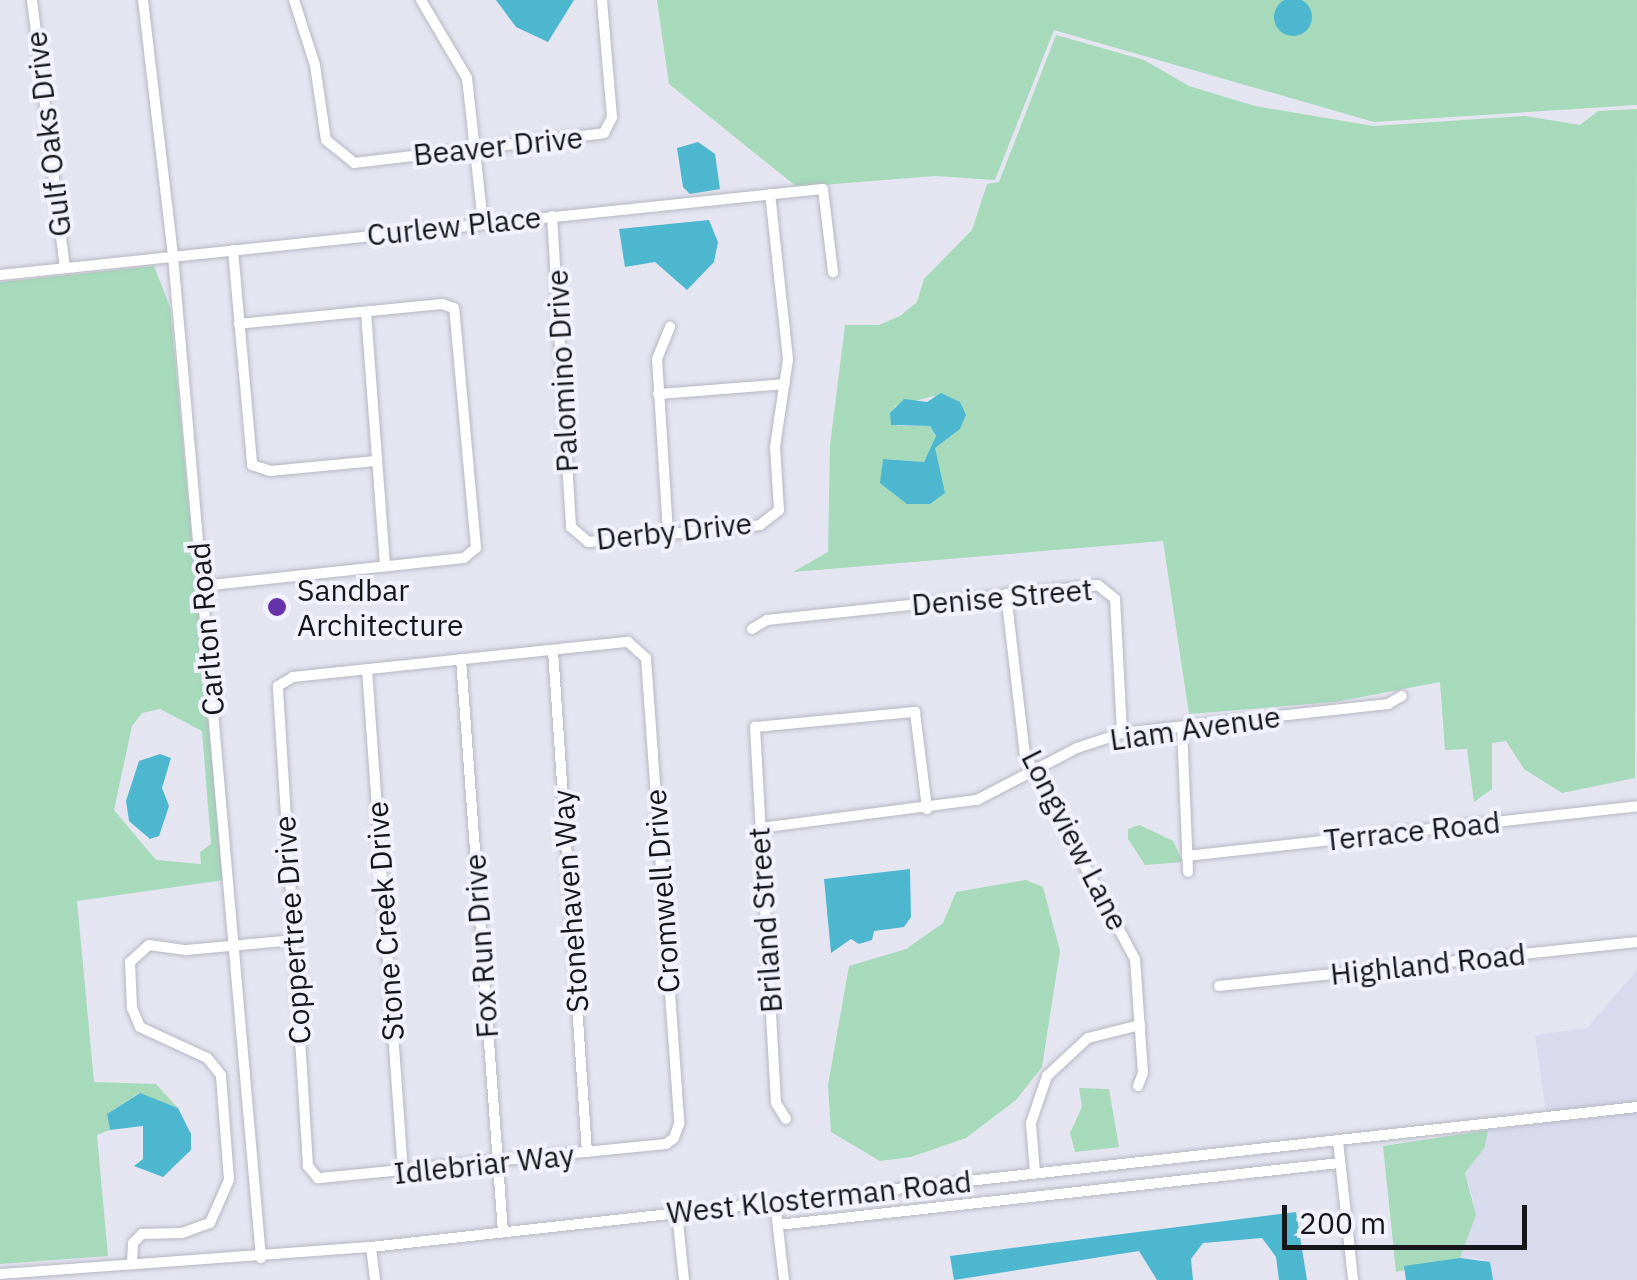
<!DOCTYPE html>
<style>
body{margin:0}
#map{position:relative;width:1637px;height:1280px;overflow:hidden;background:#e5e5f1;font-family:"IBM Plex Sans",sans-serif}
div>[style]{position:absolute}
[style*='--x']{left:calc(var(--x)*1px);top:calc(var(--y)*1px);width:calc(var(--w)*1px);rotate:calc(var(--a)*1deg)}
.built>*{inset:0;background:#d9daed}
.green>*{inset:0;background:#a6dabb}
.water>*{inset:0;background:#4cb7cf}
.round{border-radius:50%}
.roads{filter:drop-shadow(0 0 2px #b6b7c2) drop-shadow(0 0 2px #b6b7c2)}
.minor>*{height:10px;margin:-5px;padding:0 5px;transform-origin:5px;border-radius:5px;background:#fff}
.dots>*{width:28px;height:28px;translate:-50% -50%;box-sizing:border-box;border:5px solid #f2f2fe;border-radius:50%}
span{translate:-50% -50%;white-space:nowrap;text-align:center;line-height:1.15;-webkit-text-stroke:8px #f2f2fe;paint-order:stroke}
.street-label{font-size:30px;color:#16161a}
.poi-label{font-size:30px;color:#16161a}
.left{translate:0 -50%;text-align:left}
.scale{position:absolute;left:1282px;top:1205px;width:245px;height:45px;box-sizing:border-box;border:5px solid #16161a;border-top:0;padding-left:12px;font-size:30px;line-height:35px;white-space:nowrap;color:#16161a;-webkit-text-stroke:8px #f2f2fe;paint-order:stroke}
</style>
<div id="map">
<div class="built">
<i style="clip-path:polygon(1637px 970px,1637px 1102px,1546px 1113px,1535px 1035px,1587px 1028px)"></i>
<i style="clip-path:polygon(1637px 1112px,1637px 1280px,1493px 1280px,1483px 1259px,1460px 1258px,1474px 1202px,1465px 1173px,1485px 1147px,1488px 1130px)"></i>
</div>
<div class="green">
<i style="clip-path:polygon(657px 0,1637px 0,1637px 105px,1374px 122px,1054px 30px,995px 180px,935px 176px,797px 187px,669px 84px)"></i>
<i style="clip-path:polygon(evenodd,1056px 35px,1144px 60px,1189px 86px,1255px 106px,1373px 126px,1525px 116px,1580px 125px,1598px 111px,1637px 109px,1635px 778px,1562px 793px,1524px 769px,1506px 741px,1492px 743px,1492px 789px,1474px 802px,1467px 749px,1445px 750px,1440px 682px,1335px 702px,1189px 714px,1163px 541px,793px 572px,828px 552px,830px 445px,845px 325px,879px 325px,900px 316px,917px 302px,924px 279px,972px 230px,987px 184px,999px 182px,1056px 35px,934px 396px,946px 434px,934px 449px,944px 493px,930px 504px,881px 483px,883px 459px,924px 462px,936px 437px,930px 426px,897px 426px,895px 406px,934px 396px)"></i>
<i style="clip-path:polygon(evenodd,154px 266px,170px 307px,224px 880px,77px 901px,94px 1082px,156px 1084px,178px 1108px,139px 1093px,107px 1114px,110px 1130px,97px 1135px,108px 1256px,0 1264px,0 282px,154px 266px,160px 709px,202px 731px,211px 844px,200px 852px,201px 864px,156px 860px,114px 810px,132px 726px,142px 713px,160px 709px)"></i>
<i style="clip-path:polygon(1140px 825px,1173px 841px,1183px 862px,1145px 865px,1128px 839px,1128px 829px)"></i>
<i style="clip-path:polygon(1026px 880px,1043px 887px,1060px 951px,1042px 1067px,1016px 1100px,966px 1138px,911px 1157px,880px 1161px,831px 1132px,828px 1085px,849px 966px,906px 949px,943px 923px,956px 892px)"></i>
<i style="clip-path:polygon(1079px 1088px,1109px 1089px,1119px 1147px,1075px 1152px,1070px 1133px,1082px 1107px)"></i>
<i style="clip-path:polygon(1488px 1130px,1485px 1147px,1465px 1173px,1476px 1215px,1460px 1258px,1396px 1272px,1383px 1146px)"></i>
</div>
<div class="water">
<i class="round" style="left:1274px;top:-2px;width:38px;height:38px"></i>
<i style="clip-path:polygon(496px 0,574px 0,548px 42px,516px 27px)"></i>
<i style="clip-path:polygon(698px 142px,715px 154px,720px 189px,690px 194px,683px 187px,677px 148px)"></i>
<i style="clip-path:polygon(709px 220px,718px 242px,714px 262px,687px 290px,655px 262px,625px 267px,619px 229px)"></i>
<i style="clip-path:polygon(941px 393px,960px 402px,966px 415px,960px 429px,935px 448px,945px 493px,930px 504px,907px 504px,880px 483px,883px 459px,924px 462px,936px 436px,930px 426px,891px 425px,890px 413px,904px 399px,927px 402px)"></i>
<i style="clip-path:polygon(160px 754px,171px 758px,162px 788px,169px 806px,159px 836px,150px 839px,129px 821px,126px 801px,139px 761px)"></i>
<i style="clip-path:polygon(910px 869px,911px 917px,904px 927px,874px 931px,872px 940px,859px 944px,851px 939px,831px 953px,824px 879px)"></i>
<i style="clip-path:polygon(140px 1093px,178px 1108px,191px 1134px,191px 1150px,163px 1177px,134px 1166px,143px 1159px,143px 1126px,110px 1130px,107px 1114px)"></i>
<i style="clip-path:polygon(1296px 1212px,1307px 1280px,1279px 1280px,1276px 1257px,1262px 1238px,1203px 1243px,1191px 1259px,1193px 1280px,1157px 1280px,1139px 1251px,954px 1280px,950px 1256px)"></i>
<i style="clip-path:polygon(1460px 1258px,1490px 1262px,1493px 1280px,1406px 1280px,1404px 1266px)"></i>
</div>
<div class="roads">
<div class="minor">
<i style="--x:32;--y:0;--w:270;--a:83"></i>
<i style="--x:143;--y:0;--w:258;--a:83.3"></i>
<i style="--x:173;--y:256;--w:1006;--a:84.98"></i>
<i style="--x:294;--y:0;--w:68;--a:72.1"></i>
<i style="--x:315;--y:65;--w:76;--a:81.7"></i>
<i style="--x:326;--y:140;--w:36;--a:39"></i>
<i style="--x:354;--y:163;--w:252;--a:-6.8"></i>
<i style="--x:604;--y:133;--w:18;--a:-63"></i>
<i style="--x:612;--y:117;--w:117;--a:-94.9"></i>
<i style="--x:421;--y:0;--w:91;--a:59.5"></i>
<i style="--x:467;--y:78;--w:145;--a:83.7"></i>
<i style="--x:552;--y:216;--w:312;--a:86.5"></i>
<i style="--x:571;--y:527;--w:23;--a:41"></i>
<i style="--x:588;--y:542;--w:173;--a:-5.6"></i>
<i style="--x:760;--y:525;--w:24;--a:-38"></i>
<i style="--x:779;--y:510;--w:63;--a:-93.6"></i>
<i style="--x:775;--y:447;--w:89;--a:-81.6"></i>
<i style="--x:788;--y:359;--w:166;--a:-96.2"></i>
<i style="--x:233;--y:250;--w:216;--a:84.9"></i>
<i style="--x:252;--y:465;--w:19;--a:18"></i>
<i style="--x:270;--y:471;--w:106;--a:-5.4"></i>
<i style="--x:0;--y:275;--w:827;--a:-5.97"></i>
<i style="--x:823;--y:189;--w:84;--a:83.1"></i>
<i style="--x:366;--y:312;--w:255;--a:85.7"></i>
<i style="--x:658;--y:394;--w:127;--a:-4.5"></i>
<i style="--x:668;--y:533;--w:174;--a:-93.6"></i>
<i style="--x:657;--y:359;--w:35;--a:-68"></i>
<i style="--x:202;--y:586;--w:263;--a:-6.1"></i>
<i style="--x:464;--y:558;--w:16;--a:-40"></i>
<i style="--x:476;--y:548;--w:241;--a:-95.2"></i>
<i style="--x:454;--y:308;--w:13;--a:-162"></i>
<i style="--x:442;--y:304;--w:204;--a:174.4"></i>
<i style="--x:1006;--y:594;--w:162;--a:83.3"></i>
<i style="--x:1025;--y:755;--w:232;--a:61.7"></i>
<i style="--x:1135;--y:959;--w:114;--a:86"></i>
<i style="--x:1143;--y:1073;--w:14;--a:111"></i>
<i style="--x:752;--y:629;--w:17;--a:-31"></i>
<i style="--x:767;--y:620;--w:333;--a:-6"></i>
<i style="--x:1098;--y:585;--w:22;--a:39"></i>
<i style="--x:1115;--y:599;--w:134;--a:87"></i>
<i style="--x:628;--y:642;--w:24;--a:42"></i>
<i style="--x:646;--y:658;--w:467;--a:85.9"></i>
<i style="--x:679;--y:1124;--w:15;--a:110"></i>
<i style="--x:674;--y:1138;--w:10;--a:143"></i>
<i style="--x:666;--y:1144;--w:350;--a:174.4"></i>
<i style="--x:318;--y:1178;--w:16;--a:-130"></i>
<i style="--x:308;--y:1166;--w:481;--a:-93.6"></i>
<i style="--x:278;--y:686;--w:17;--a:-31"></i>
<i style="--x:293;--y:677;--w:337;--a:-6"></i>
<i style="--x:553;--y:650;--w:503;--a:86.13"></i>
<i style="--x:461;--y:659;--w:575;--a:85.81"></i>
<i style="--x:367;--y:669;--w:505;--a:85.91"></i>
<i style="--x:1182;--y:727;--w:145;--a:87.6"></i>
<i style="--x:760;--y:828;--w:219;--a:-7.4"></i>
<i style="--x:977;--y:800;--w:113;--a:-27.5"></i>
<i style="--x:1077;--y:748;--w:47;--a:-18.4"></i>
<i style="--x:1122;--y:733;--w:268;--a:-6.2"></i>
<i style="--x:1388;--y:704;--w:16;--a:-30"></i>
<i style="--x:1187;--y:856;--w:453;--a:-6.3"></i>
<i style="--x:1219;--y:986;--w:420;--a:-6"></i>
<i style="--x:786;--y:1119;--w:19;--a:-122"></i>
<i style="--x:776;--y:1103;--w:377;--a:-93.2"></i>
<i style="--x:755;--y:727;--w:161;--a:-5.4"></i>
<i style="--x:915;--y:712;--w:98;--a:82.9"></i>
<i style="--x:1338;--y:1141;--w:140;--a:83.8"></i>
<i style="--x:1035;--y:1173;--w:50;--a:-94.6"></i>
<i style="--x:1031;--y:1123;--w:50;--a:-71.2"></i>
<i style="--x:1047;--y:1076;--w:56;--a:-42.8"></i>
<i style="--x:1088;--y:1038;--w:54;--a:-14"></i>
<i style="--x:775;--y:1202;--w:79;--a:83.4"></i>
<i style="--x:677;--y:1213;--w:67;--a:84"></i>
<i style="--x:778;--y:1225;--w:565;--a:-6.3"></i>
<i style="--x:371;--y:1247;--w:33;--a:83"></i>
<i style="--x:132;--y:1263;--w:20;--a:-87"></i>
<i style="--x:133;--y:1243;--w:13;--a:-45"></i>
<i style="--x:142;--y:1234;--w:40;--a:-1.4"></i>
<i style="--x:182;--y:1233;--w:30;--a:-20"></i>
<i style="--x:210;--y:1223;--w:47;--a:-66.2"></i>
<i style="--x:229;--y:1180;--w:105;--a:-94.4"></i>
<i style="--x:221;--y:1075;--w:22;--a:-129"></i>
<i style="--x:207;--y:1058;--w:74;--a:-155.2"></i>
<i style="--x:140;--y:1027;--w:21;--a:-113"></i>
<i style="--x:132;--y:1008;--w:46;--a:-92.5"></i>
<i style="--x:130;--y:962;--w:25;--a:-42"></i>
<i style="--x:149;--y:945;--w:37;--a:8"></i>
<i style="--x:186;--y:950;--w:107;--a:-5.3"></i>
<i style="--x:0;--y:1274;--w:372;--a:-4.2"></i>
<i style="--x:371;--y:1247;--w:1274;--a:-6.31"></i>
</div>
</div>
<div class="dots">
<i style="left:277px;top:607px;background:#6532a9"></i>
</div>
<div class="street-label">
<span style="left:48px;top:134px;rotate:-97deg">Gulf Oaks Drive</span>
<span style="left:498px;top:146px;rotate:-6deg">Beaver Drive</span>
<span style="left:454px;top:226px;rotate:-6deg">Curlew Place</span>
<span style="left:562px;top:371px;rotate:-93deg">Palomino Drive</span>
<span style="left:674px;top:531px;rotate:-6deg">Derby Drive</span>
<span style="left:1002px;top:597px;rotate:-5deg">Denise Street</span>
<span style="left:206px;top:629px;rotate:-95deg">Carlton Road</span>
<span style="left:1195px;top:728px;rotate:-8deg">Liam Avenue</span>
<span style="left:1412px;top:831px;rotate:-6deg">Terrace Road</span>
<span style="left:1075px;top:840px;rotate:63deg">Longview Lane</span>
<span style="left:662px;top:891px;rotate:-94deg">Cromwell Drive</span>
<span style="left:570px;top:901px;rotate:-94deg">Stonehaven Way</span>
<span style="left:765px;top:920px;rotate:-94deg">Briland Street</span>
<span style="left:385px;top:921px;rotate:-94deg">Stone Creek Drive</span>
<span style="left:292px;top:930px;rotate:-94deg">Coppertree Drive</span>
<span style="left:481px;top:946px;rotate:-94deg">Fox Run Drive</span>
<span style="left:1428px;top:964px;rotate:-6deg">Highland Road</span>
<span style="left:484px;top:1164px;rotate:-6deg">Idlebriar Way</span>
<span style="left:819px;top:1197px;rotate:-6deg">West Klosterman Road</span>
</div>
<div class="poi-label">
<span class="left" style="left:297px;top:607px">Sandbar<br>Architecture</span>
</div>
<div class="scale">200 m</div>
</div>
